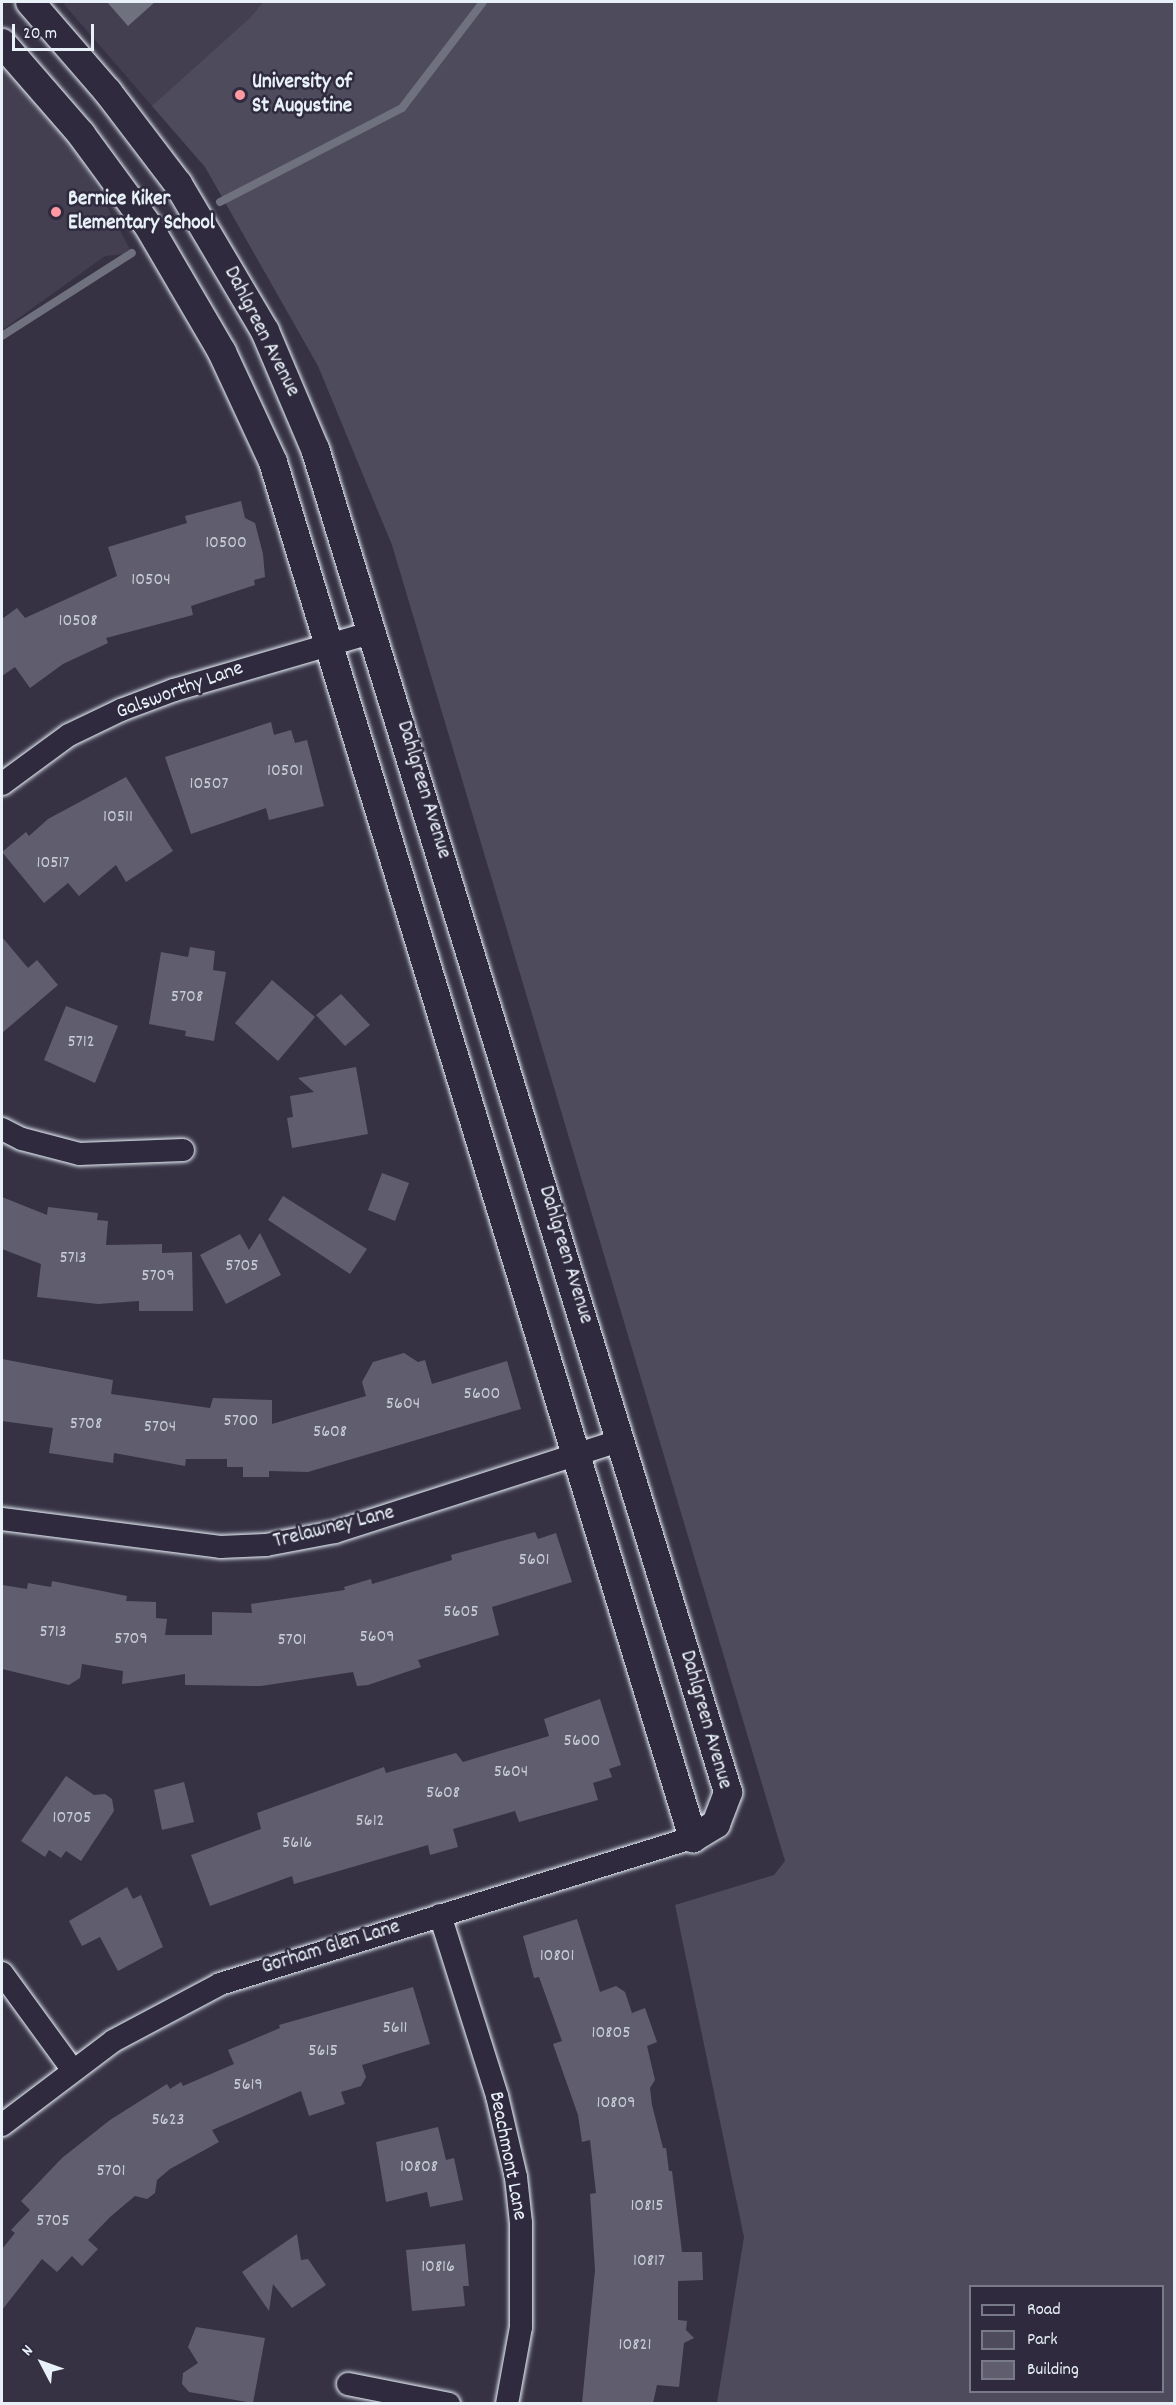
<!DOCTYPE html>
<style>
body{margin:0}
#map{position:relative;width:1176px;height:2405px;overflow:hidden;background:#363244;font-family:Dekko,sans-serif}
div>[style]{position:absolute}
[style*='--x']{left:calc(var(--x)*1px);top:calc(var(--y)*1px);width:calc(var(--w)*1px);rotate:calc(var(--a)*1deg)}
.built>*{inset:0;background:#433f51}
.green>*{inset:0;background:#4d4b5c}
.water>*{inset:0;background:#70717f}
.stream>*{height:8px;margin:-4px;padding:0 4px;transform-origin:4px;border-radius:4px;background:#70717f}
.building>*{inset:0;background:#605e6e}
.roads{filter:drop-shadow(0 0 2px #e8f1f8) drop-shadow(0 0 2px #e8f1f8)}
.minor>*{height:22px;margin:-11px;padding:0 11px;transform-origin:11px;border-radius:11px;background:#2f2a3d}
.tertiary>*{height:28px;margin:-14px;padding:0 14px;transform-origin:14px;border-radius:14px;background:#2f2a3d}
.dots>*{width:16px;height:16px;translate:-50% -50%;box-sizing:border-box;border:3px solid #2f2a3d;border-radius:50%}
span{translate:-50% -50%;white-space:nowrap;text-align:center;line-height:1.15;-webkit-text-stroke:5px #2f2a3d;paint-order:stroke}
.number-label{font-size:18px;color:#c6ccd6}
.number-label span{-webkit-text-stroke-width:0}
.poi-label{font-size:21px;color:#e8f1f8;font-weight:700}
.left{translate:0 -50%;text-align:left}
.street-label{font-size:21px;color:#e8f1f8}
.frame{position:absolute;inset:0;border:3px solid #e8f1f8;pointer-events:none}
.legend{position:absolute;left:969px;top:2285px;width:195px;height:108px;box-sizing:border-box;background:#2f2a3d;border:2px solid #797a88;margin:0;padding:8px 10px;list-style:none;font-size:18px;color:#e8f1f8}
.legend li{display:flex;align-items:center;gap:12px;height:30px}
.legend b{width:30px;border:2px solid #797a88}
.north{position:absolute;left:12px;top:2333px;width:60px;height:60px;-webkit-text-stroke:4px #2f2a3d;paint-order:stroke;rotate:311deg;font-size:16px;font-weight:700;line-height:24px;text-align:center;color:#e8f1f8}
.north::after{content:'';display:block;margin:auto;width:21px;height:27px;background:#e8f1f8;clip-path:polygon(50% 0,100% 100%,50% 72%,0 100%)}
.scale{position:absolute;left:12px;top:24px;width:82px;height:27px;box-sizing:border-box;border:3px solid #e8f1f8;border-top:0;padding-left:8px;font-size:18px;line-height:21px;white-space:nowrap;color:#e8f1f8;-webkit-text-stroke:4px #2f2a3d;paint-order:stroke}
</style>
<div id="map">
<div class="built">
<i style="clip-path:polygon(62px 2px,473px 2px,205px 167px)"></i>
<i style="clip-path:polygon(2px 64px,77px 151px,132px 253px,105px 256px,2px 330px)"></i>
</div>
<div class="green">
<i style="clip-path:polygon(evenodd,263px 2px,1174px 2px,1174px 2403px,717px 2403px,744px 2237px,675px 1905px,774px 1875px,785px 1861px,392px 545px,318px 366px,205px 167px,152px 106px,251px 17px,263px 2px,970px 2286px,1162px 2286px,1162px 2392px,970px 2392px,970px 2286px)"></i>
</div>
<div class="water">
<i style="clip-path:polygon(107px 2px,155px 2px,128px 26px)"></i>
</div>
<div class="stream">
<i style="--x:220;--y:202;--w:205;--a:-27.3"></i>
<i style="--x:402;--y:108;--w:133;--a:-52.6"></i>
<i style="--x:2;--y:336;--w:154;--a:-32.6"></i>
</div>
<div class="building">
<i style="clip-path:polygon(241px 501px,245px 518px,255px 523px,263px 554px,265px 577px,254px 580px,255px 585px,191px 606px,193px 615px,106px 638px,108px 643px,63px 664px,30px 688px,15px 667px,2px 676px,2px 619px,17px 608px,25px 618px,117px 576px,108px 547px,187px 523px,185px 516px)"></i>
<i style="clip-path:polygon(271px 722px,274px 735px,291px 730px,295px 743px,307px 740px,324px 806px,269px 820px,266px 808px,191px 834px,165px 757px)"></i>
<i style="clip-path:polygon(126px 777px,173px 851px,126px 882px,116px 865px,79px 896px,68px 883px,44px 903px,2px 852px,26px 832px,29px 836px,48px 819px)"></i>
<i style="clip-path:polygon(2px 937px,28px 968px,37px 960px,58px 985px,2px 1033px)"></i>
<i style="clip-path:polygon(190px 947px,215px 951px,213px 970px,226px 972px,214px 1041px,185px 1036px,186px 1031px,149px 1024px,161px 952px,188px 957px)"></i>
<i style="clip-path:polygon(272px 980px,315px 1017px,278px 1061px,235px 1023px)"></i>
<i style="clip-path:polygon(341px 994px,370px 1025px,345px 1046px,316px 1015px)"></i>
<i style="clip-path:polygon(66px 1006px,118px 1026px,95px 1083px,44px 1060px)"></i>
<i style="clip-path:polygon(356px 1067px,368px 1134px,292px 1148px,287px 1118px,293px 1117px,290px 1096px,314px 1092px,298px 1078px)"></i>
<i style="clip-path:polygon(382px 1173px,409px 1183px,395px 1221px,368px 1210px)"></i>
<i style="clip-path:polygon(283px 1196px,367px 1249px,350px 1274px,268px 1220px)"></i>
<i style="clip-path:polygon(2px 1197px,47px 1215px,48px 1207px,98px 1213px,97px 1220px,108px 1221px,106px 1245px,162px 1244px,162px 1253px,192px 1252px,193px 1311px,139px 1311px,139px 1301px,98px 1304px,37px 1297px,41px 1264px,2px 1249px)"></i>
<i style="clip-path:polygon(260px 1233px,281px 1275px,226px 1304px,200px 1255px,240px 1234px,249px 1250px)"></i>
<i style="clip-path:polygon(404px 1353px,418px 1362px,425px 1360px,432px 1384px,507px 1361px,521px 1409px,308px 1472px,269px 1471px,269px 1477px,243px 1477px,243px 1467px,227px 1467px,227px 1459px,186px 1459px,185px 1466px,114px 1453px,113px 1463px,49px 1453px,53px 1428px,2px 1421px,2px 1359px,113px 1380px,111px 1394px,210px 1408px,213px 1398px,272px 1400px,272px 1424px,366px 1396px,362px 1382px,373px 1362px)"></i>
<i style="clip-path:polygon(535px 1532px,538px 1539px,556px 1533px,572px 1582px,492px 1607px,499px 1635px,418px 1660px,421px 1667px,368px 1685px,357px 1686px,353px 1672px,261px 1686px,185px 1685px,185px 1674px,122px 1684px,123px 1671px,82px 1664px,80px 1678px,69px 1685px,2px 1669px,2px 1585px,27px 1589px,28px 1583px,51px 1587px,52px 1581px,127px 1596px,126px 1601px,156px 1602px,156px 1618px,167px 1619px,165px 1635px,212px 1635px,212px 1612px,252px 1613px,251px 1604px,345px 1590px,344px 1587px,371px 1579px,372px 1584px,452px 1560px,451px 1555px)"></i>
<i style="clip-path:polygon(600px 1699px,621px 1765px,609px 1769px,612px 1777px,593px 1783px,598px 1800px,519px 1822px,515px 1811px,453px 1829px,458px 1847px,430px 1855px,428px 1845px,294px 1884px,292px 1876px,210px 1906px,191px 1855px,261px 1829px,257px 1813px,384px 1767px,386px 1773px,456px 1753px,463px 1762px,549px 1736px,544px 1719px)"></i>
<i style="clip-path:polygon(66px 1776px,94px 1795px,105px 1794px,112px 1799px,114px 1811px,81px 1861px,66px 1851px,61px 1858px,49px 1850px,45px 1857px,21px 1841px)"></i>
<i style="clip-path:polygon(184px 1782px,194px 1822px,162px 1830px,154px 1790px)"></i>
<i style="clip-path:polygon(127px 1887px,133px 1899px,141px 1895px,163px 1947px,118px 1971px,100px 1937px,82px 1946px,69px 1921px)"></i>
<i style="clip-path:polygon(577px 1919px,600px 1992px,616px 1986px,625px 1992px,632px 2013px,645px 2008px,657px 2042px,647px 2046px,655px 2080px,650px 2088px,652px 2105px,663px 2148px,666px 2148px,669px 2171px,672px 2171px,682px 2252px,702px 2252px,703px 2280px,678px 2281px,678px 2320px,687px 2321px,686px 2330px,694px 2338px,684px 2343px,679px 2387px,657px 2385px,653px 2403px,582px 2403px,595px 2270px,590px 2194px,596px 2193px,590px 2140px,582px 2142px,578px 2115px,553px 2044px,562px 2041px,539px 1977px,534px 1978px,523px 1936px)"></i>
<i style="clip-path:polygon(413px 1987px,430px 2044px,362px 2065px,366px 2077px,361px 2086px,341px 2092px,345px 2104px,309px 2116px,301px 2091px,212px 2130px,219px 2142px,170px 2169px,157px 2180px,155px 2193px,147px 2199px,135px 2196px,110px 2217px,88px 2240px,98px 2249px,82px 2266px,72px 2256px,57px 2272px,42px 2259px,2px 2310px,2px 2249px,15px 2233px,11px 2230px,30px 2210px,21px 2201px,62px 2158px,110px 2120px,167px 2084px,170px 2089px,181px 2082px,183px 2086px,234px 2064px,228px 2050px,280px 2028px,279px 2025px)"></i>
<i style="clip-path:polygon(438px 2127px,446px 2160px,454px 2158px,463px 2200px,430px 2207px,427px 2192px,386px 2202px,376px 2142px)"></i>
<i style="clip-path:polygon(297px 2234px,301px 2260px,308px 2259px,326px 2285px,292px 2308px,273px 2284px,269px 2311px,242px 2272px)"></i>
<i style="clip-path:polygon(465px 2244px,469px 2286px,463px 2286px,465px 2306px,412px 2311px,406px 2250px)"></i>
<i style="clip-path:polygon(196px 2327px,265px 2338px,253px 2403px,189px 2392px,182px 2384px,183px 2373px,198px 2363px,188px 2347px)"></i>
</div>
<div class="roads">
<div class="minor">
<i style="--x:2;--y:784;--w:83;--a:-36.2"></i>
<i style="--x:69;--y:735;--w:58;--a:-25.7"></i>
<i style="--x:121;--y:710;--w:57;--a:-20.7"></i>
<i style="--x:174;--y:690;--w:208;--a:-16.2"></i>
<i style="--x:2;--y:1129;--w:22;--a:27"></i>
<i style="--x:22;--y:1139;--w:59;--a:14.7"></i>
<i style="--x:79;--y:1154;--w:104;--a:-2.2"></i>
<i style="--x:2;--y:1519;--w:220;--a:7.3"></i>
<i style="--x:220;--y:1547;--w:46;--a:-2.5"></i>
<i style="--x:266;--y:1545;--w:70;--a:-10.7"></i>
<i style="--x:335;--y:1532;--w:300;--a:-17.8"></i>
<i style="--x:440;--y:1915;--w:190;--a:72.5"></i>
<i style="--x:497;--y:2096;--w:83;--a:76.8"></i>
<i style="--x:516;--y:2177;--w:46;--a:83.8"></i>
<i style="--x:521;--y:2223;--w:104;--a:90"></i>
<i style="--x:521;--y:2327;--w:78;--a:100.3"></i>
<i style="--x:2;--y:1973;--w:119;--a:53.9"></i>
<i style="--x:2;--y:2125;--w:139;--a:-37.1"></i>
<i style="--x:113;--y:2041;--w:121;--a:-28"></i>
<i style="--x:220;--y:1984;--w:495;--a:-17.2"></i>
<i style="--x:348;--y:2384;--w:103;--a:11.2"></i>
</div>
<div class="tertiary">
<i style="--x:2;--y:43;--w:121;--a:49"></i>
<i style="--x:81;--y:134;--w:115;--a:53.8"></i>
<i style="--x:149;--y:227;--w:145;--a:59.7"></i>
<i style="--x:222;--y:352;--w:121;--a:65.1"></i>
<i style="--x:273;--y:462;--w:1439;--a:73.03"></i>
<i style="--x:693;--y:1838;--w:27;--a:-31"></i>
<i style="--x:716;--y:1824;--w:34;--a:-69"></i>
<i style="--x:728;--y:1792;--w:1405;--a:-107.09"></i>
<i style="--x:315;--y:449;--w:128;--a:-113"></i>
<i style="--x:265;--y:331;--w:171;--a:-120.6"></i>
<i style="--x:178;--y:184;--w:116;--a:-127.3"></i>
<i style="--x:108;--y:92;--w:119;--a:-130.9"></i>
</div>
</div>
<div class="dots">
<i style="left:240px;top:95px;background:#ff9aa2"></i>
<i style="left:56px;top:212px;background:#ff9aa2"></i>
</div>
<div class="number-label">
<span style="left:226px;top:544px">10500</span>
<span style="left:151px;top:581px">10504</span>
<span style="left:78px;top:622px">10508</span>
<span style="left:285px;top:772px">10501</span>
<span style="left:209px;top:785px">10507</span>
<span style="left:118px;top:818px">10511</span>
<span style="left:53px;top:864px">10517</span>
<span style="left:187px;top:998px">5708</span>
<span style="left:81px;top:1043px">5712</span>
<span style="left:73px;top:1259px">5713</span>
<span style="left:242px;top:1267px">5705</span>
<span style="left:158px;top:1277px">5709</span>
<span style="left:482px;top:1395px">5600</span>
<span style="left:403px;top:1405px">5604</span>
<span style="left:241px;top:1422px">5700</span>
<span style="left:86px;top:1425px">5708</span>
<span style="left:160px;top:1428px">5704</span>
<span style="left:330px;top:1433px">5608</span>
<span style="left:534px;top:1561px">5601</span>
<span style="left:461px;top:1613px">5605</span>
<span style="left:53px;top:1633px">5713</span>
<span style="left:377px;top:1638px">5609</span>
<span style="left:131px;top:1640px">5709</span>
<span style="left:292px;top:1641px">5701</span>
<span style="left:582px;top:1742px">5600</span>
<span style="left:511px;top:1773px">5604</span>
<span style="left:443px;top:1794px">5608</span>
<span style="left:72px;top:1819px">10705</span>
<span style="left:370px;top:1822px">5612</span>
<span style="left:297px;top:1844px">5616</span>
<span style="left:557px;top:1957px">10801</span>
<span style="left:395px;top:2029px">5611</span>
<span style="left:611px;top:2034px">10805</span>
<span style="left:323px;top:2052px">5615</span>
<span style="left:248px;top:2086px">5619</span>
<span style="left:616px;top:2104px">10809</span>
<span style="left:168px;top:2121px">5623</span>
<span style="left:419px;top:2168px">10808</span>
<span style="left:111px;top:2172px">5701</span>
<span style="left:647px;top:2207px">10815</span>
<span style="left:53px;top:2222px">5705</span>
<span style="left:649px;top:2262px">10817</span>
<span style="left:438px;top:2268px">10816</span>
<span style="left:635px;top:2346px">10821</span>
</div>
<div class="poi-label">
<span class="left" style="left:252px;top:95px">University of<br>St Augustine</span>
<span class="left" style="left:68px;top:212px">Bernice Kiker<br>Elementary School</span>
</div>
<div class="street-label">
<span style="left:261px;top:332px;rotate:63deg">Dahlgreen Avenue</span>
<span style="left:180px;top:691px;rotate:-20deg">Galsworthy Lane</span>
<span style="left:423px;top:790px;rotate:73deg">Dahlgreen Avenue</span>
<span style="left:565px;top:1255px;rotate:73deg">Dahlgreen Avenue</span>
<span style="left:334px;top:1528px;rotate:-14deg">Trelawney Lane</span>
<span style="left:705px;top:1720px;rotate:74deg">Dahlgreen Avenue</span>
<span style="left:331px;top:1948px;rotate:-17deg">Gorham Glen Lane</span>
<span style="left:507px;top:2156px;rotate:79deg">Beachmont Lane</span>
</div>
<div class="frame"></div>
<ul class="legend">
<li><b style="height:8px;background:#2f2a3d"></b>Road</li>
<li><b style="height:16px;background:#4d4b5c"></b>Park</li>
<li><b style="height:16px;background:#605e6e"></b>Building</li>
</ul>
<div class="north">N</div>
<div class="scale">20 m</div>
</div>
